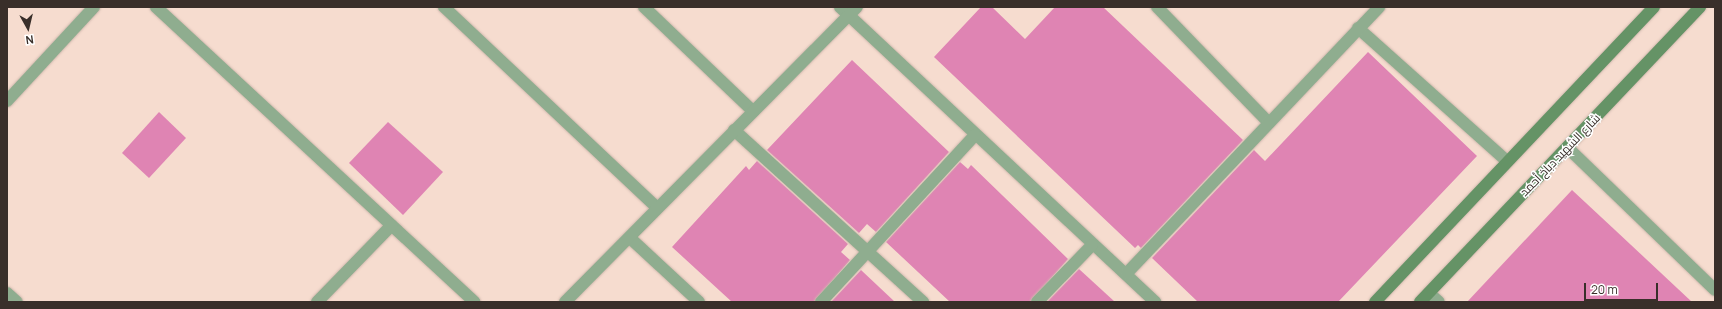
<!DOCTYPE html>
<meta charset="utf-8">
<style>
body{margin:0}
#map{position:relative;width:1722px;height:309px;overflow:hidden;background:#f6dccf;font-family:Manrope,Cairo,sans-serif}
div>[style]{position:absolute}
[style*='--x']{left:calc(var(--x)*1px);top:calc(var(--y)*1px);width:calc(var(--w)*1px);rotate:calc(var(--a)*1deg)}
.building>*{inset:0;background:#df84b3}
.roads{filter:drop-shadow(0 0 1px #d0b9ae) drop-shadow(0 0 1px #d0b9ae)}
.street>*{height:12px;margin:-6px;padding:0 6px;transform-origin:6px;border-radius:6px;background:#8fad8f}
.secondary>*{height:12px;margin:-6px;padding:0 6px;transform-origin:6px;border-radius:6px;background:#659366}
span{translate:-50% -50%;white-space:nowrap;text-align:center;line-height:1.15;-webkit-text-stroke:3px #fff;paint-order:stroke}
.street-label{font-size:12px;color:#392f2a}
.frame{position:absolute;inset:0;border:8px solid #392f2a;pointer-events:none}
.north{position:absolute;left:8px;top:8px;width:40px;height:40px;-webkit-text-stroke:3px #fff;paint-order:stroke;rotate:172deg;font-size:11px;font-weight:700;line-height:16px;text-align:center;color:#392f2a}
.north::after{content:'';display:block;margin:auto;width:14px;height:18px;background:#392f2a;clip-path:polygon(50% 0,100% 100%,50% 72%,0 100%)}
.scale{position:absolute;left:1584px;top:283px;width:74px;height:18px;box-sizing:border-box;border:2px solid #392f2a;border-top:0;padding-left:5px;font-size:12px;line-height:14px;white-space:nowrap;color:#392f2a;-webkit-text-stroke:3px #fff;paint-order:stroke}
</style>
<div id="map">
<div class="building">
<i style="clip-path:polygon(981px 7px,992px 7px,1025px 39px,1055px 7px,1103px 7px,1243px 140px,1141px 248px,1138px 245px,1135px 248px,934px 57px)"></i>
<i style="clip-path:polygon(1368px 52px,1477px 156px,1338px 302px,1198px 302px,1152px 258px,1254px 150px,1265px 161px)"></i>
<i style="clip-path:polygon(852px 60px,949px 152px,876px 232px,867px 224px,859px 233px,767px 150px)"></i>
<i style="clip-path:polygon(159px 112px,186px 138px,149px 178px,122px 153px)"></i>
<i style="clip-path:polygon(388px 122px,443px 172px,403px 215px,349px 163px)"></i>
<i style="clip-path:polygon(757px 161px,848px 244px,841px 252px,850px 260px,814px 302px,732px 302px,672px 247px,746px 166px,749px 170px)"></i>
<i style="clip-path:polygon(960px 162px,968px 169px,971px 165px,1068px 259px,1030px 302px,950px 302px,886px 242px)"></i>
<i style="clip-path:polygon(1572px 190px,1615px 230px,1692px 302px,1467px 302px)"></i>
<i style="clip-path:polygon(1079px 269px,1115px 302px,1047px 302px)"></i>
<i style="clip-path:polygon(861px 270px,895px 302px,831px 302px)"></i>
</div>
<div class="roads">
<div class="street">
<i style="--x:156;--y:7;--w:434;--a:42.8"></i>
<i style="--x:444;--y:7;--w:293;--a:43.3"></i>
<i style="--x:644;--y:7;--w:151;--a:43.7"></i>
<i style="--x:840;--y:7;--w:432;--a:43.1"></i>
<i style="--x:1157;--y:7;--w:160;--a:46"></i>
<i style="--x:1358;--y:28;--w:200;--a:41.8"></i>
<i style="--x:7;--y:101;--w:128;--a:-47.2"></i>
<i style="--x:734;--y:130;--w:256;--a:42.3"></i>
<i style="--x:1568;--y:148;--w:204;--a:44"></i>
<i style="--x:630;--y:238;--w:94;--a:42.8"></i>
<i style="--x:1126;--y:274;--w:368;--a:-46.5"></i>
<i style="--x:7;--y:293;--w:13;--a:42"></i>
<i style="--x:1429;--y:293;--w:13;--a:42"></i>
<i style="--x:317;--y:302;--w:107;--a:-45.8"></i>
<i style="--x:565;--y:302;--w:415;--a:-45.3"></i>
<i style="--x:821;--y:302;--w:227;--a:-47.3"></i>
<i style="--x:1037;--y:302;--w:79;--a:-46"></i>
</div>
<div class="secondary">
<i style="--x:1375;--y:302;--w:406;--a:-46.6"></i>
<i style="--x:1420;--y:302;--w:407;--a:-46.5"></i>
</div>
</div>
<div class="street-label">
<span style="left:1560px;top:155px;rotate:-46deg">شارع الشهيد دباخ أحمد</span>
</div>
<div class="frame"></div>
<div class="north">N</div>
<div class="scale">20 m</div>
</div>
